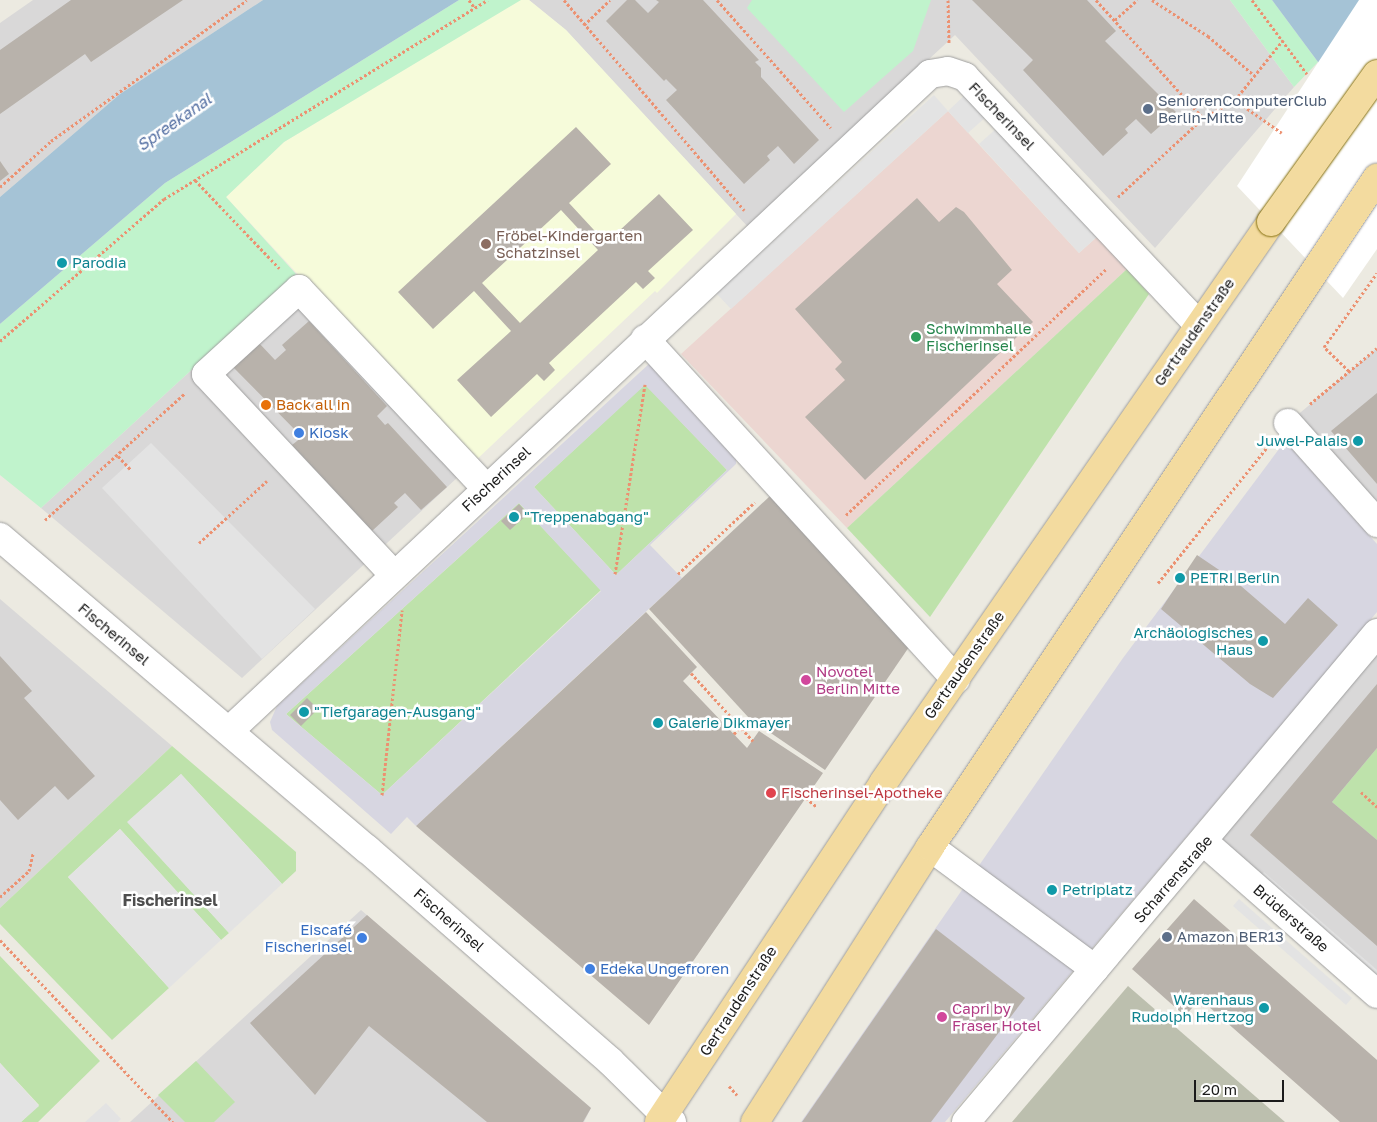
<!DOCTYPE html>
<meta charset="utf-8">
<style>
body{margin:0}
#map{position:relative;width:1377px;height:1122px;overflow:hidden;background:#eceae1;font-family:"Golos Text",sans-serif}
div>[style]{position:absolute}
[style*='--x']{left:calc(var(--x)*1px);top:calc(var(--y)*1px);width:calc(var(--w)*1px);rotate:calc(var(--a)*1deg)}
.residential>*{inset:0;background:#d9d8d8}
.commercial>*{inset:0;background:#ecd6d1}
.education>*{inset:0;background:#f6fbda}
.construction>*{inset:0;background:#bcbfae}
.grass>*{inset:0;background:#bee2ab}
.park>*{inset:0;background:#c0f3cc}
.parking>*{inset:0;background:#e3e3e3}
.plaza>*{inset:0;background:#d7d6e1}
.water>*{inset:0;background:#a5c3d6}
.pier>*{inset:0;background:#fff}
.building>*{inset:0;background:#b8b2ab}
.path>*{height:3px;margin-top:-1.5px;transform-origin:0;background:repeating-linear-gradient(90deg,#ec9171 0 2.5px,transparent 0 5px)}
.roads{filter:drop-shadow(0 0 1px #9f9f9f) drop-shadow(0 0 1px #9f9f9f)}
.minor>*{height:28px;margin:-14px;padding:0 14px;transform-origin:14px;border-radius:14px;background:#fff}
.major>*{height:28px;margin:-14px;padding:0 14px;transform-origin:14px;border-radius:14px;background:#f3db9f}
.bridges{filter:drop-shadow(0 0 1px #856f0d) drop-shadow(0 0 1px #856f0d)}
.major-bridge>*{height:28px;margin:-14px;padding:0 14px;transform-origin:14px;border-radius:14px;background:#f3db9f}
.dots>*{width:14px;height:14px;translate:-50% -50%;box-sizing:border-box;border:2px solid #fff;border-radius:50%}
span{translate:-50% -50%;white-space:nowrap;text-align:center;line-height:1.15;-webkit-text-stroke:5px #fff;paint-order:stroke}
.service-label{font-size:15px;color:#4e5e75}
.left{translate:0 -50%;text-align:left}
.street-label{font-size:15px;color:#1b1b1b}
.education-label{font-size:15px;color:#785e54}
.culture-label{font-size:15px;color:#0d838f}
.right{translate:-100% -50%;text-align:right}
.leisure-label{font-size:15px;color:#27864d}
.food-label{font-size:15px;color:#c56008}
.shop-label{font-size:15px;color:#366cbe}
.hotel-label{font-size:15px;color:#b23c85}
.health-label{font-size:15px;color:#be3a42}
.water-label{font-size:16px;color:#516da1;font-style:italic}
.neighbourhood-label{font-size:16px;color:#4e4e4e;font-weight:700}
.scale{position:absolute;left:1194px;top:1080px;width:90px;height:22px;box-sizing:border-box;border:2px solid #1b1b1b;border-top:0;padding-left:6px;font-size:15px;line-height:18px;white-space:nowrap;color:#1b1b1b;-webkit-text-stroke:4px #fff;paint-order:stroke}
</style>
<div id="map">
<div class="residential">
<i style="clip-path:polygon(33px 0,263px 0,120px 94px,0 197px,0 23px)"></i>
<i style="clip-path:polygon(529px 0,1230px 0,1294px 87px,1155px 248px,955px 35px,748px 227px,566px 30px)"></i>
<i style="clip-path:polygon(296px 274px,473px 463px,242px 678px,41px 508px)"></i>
<i style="clip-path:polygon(1377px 348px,1377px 523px,1288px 423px)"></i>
<i style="clip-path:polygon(0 599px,172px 746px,0 908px)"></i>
<i style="clip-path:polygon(1377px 633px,1377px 994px,1204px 842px)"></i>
<i style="clip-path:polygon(361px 910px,591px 1108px,584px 1122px,130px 1122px)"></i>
</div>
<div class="commercial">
<i style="clip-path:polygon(948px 111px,1079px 253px,1098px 236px,1127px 269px,847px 528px,681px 354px)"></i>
</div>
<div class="education">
<i style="clip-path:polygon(520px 0,529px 0,566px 30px,736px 214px,657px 293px,655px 291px,473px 463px,226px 197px,284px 142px)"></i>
</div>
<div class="construction">
<i style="clip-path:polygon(1128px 986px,1285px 1122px,1012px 1122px)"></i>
</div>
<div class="grass">
<i style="clip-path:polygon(1127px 269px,1149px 294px,930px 617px,847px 528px)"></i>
<i style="clip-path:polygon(645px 384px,727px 470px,616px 575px,534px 487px)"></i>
<i style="clip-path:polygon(519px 503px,601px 590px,382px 795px,286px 714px)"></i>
<i style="clip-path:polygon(172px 746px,296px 852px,296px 871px,282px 884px,181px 774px,128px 822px,229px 933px,221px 940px,120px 829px,68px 877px,169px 988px,112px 1040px,0 924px,0 908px)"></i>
<i style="clip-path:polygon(1377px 748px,1377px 840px,1332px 802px)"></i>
<i style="clip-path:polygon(0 956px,100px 1061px,38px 1122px,21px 1122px,39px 1105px,0 1063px)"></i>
<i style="clip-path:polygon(196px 1061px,235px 1102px,214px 1122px,185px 1122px,158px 1095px)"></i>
</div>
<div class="park">
<i style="clip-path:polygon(459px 0,521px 0,284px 142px,226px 197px,296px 274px,41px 508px,0 475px,0 324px,165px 183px)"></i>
<i style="clip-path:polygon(752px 0,931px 0,913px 51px,844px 112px,747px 8px)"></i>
<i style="clip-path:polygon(1230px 0,1272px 0,1318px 62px,1294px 87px)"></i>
</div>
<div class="parking">
<i style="clip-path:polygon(967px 93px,987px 116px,968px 133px,948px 111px,731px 309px,716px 293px,934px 95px,948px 111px)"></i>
<i style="clip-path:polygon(998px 127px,1098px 236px,1079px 253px,979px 144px)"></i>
<i style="clip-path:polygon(151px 443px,315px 609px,262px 659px,102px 488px)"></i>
<i style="clip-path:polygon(181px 774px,282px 884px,229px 933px,127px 822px)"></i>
<i style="clip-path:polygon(120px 829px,221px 940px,169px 988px,68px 877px)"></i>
<i style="clip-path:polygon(1264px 872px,1377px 970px,1377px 982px,1258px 878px)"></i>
<i style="clip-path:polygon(1239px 899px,1352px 998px,1346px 1005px,1233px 906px)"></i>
<i style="clip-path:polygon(0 1063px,39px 1106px,21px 1122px,0 1122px)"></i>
<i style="clip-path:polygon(106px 1103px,121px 1119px,118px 1122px,85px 1122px)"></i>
</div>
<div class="plaza">
<i style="clip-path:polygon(evenodd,650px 363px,736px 458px,736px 464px,650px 545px,682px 578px,416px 826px,407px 817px,391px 834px,272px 730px,270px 722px,277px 706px,650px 363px,645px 385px,727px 470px,616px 575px,534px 487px,645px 385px,650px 363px,519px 503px,601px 591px,382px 795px,286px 714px,519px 503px)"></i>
<i style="clip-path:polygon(1285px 441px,1377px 544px,1377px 612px,945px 1122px,801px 1122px,1123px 658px)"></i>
</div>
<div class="water">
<i style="clip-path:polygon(263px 0,459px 0,165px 183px,0 324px,0 197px,120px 94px)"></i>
<i style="clip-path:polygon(1272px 0,1377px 0,1377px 139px,1318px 62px)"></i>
</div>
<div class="pier">
<i style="clip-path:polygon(1359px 0,1377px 0,1377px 249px,1343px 298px,1237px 186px)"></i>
</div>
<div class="building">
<i style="clip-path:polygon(71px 0,183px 0,91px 62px,85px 54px,0 114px,0 50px)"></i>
<i style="clip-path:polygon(627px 0,635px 0,648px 13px,659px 2px,656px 0,703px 0,759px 60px,755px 62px,761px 68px,761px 77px,819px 140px,794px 164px,778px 146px,767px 156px,770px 160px,744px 184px,666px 100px,677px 90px,666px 79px,664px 81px,606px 21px)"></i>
<i style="clip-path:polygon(972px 0,1087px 0,1116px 31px,1105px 41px,1176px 112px,1151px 134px,1136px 119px,1125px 129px,1128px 133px,1103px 156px,1023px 70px,1033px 60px)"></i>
<i style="clip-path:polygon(evenodd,576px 127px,611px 164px,569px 203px,606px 243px,659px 194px,693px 230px,648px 271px,655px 278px,643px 289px,636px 282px,549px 363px,555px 370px,544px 381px,537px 374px,491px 417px,457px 380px,511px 331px,474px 291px,433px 329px,398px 292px,576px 127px,561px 210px,598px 250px,520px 323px,482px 283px,561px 210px)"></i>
<i style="clip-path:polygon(0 161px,9px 174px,0 181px)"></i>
<i style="clip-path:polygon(917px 198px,939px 222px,956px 207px,964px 212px,1012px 270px,997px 284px,1033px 322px,865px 480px,805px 417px,845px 380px,835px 369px,842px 362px,795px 309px)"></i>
<i style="clip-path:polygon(309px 321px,387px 406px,377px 416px,385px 425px,388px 423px,447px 487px,421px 510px,405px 493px,394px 503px,398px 507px,372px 531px,292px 445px,302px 437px,233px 367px,259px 343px,275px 360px,286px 350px,282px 345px)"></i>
<i style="clip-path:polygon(1377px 393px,1377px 484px,1331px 431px)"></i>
<i style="clip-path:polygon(770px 496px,909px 647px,825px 770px,749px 718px,649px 609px)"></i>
<i style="clip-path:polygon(519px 504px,528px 514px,510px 530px,501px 521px)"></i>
<i style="clip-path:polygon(1197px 555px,1234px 580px,1285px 624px,1308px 598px,1338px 625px,1273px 698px,1250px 684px,1161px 609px)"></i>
<i style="clip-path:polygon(646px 612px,697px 667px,683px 681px,747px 748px,759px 731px,823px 773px,649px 1025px,416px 826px)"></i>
<i style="clip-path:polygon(0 656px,32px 691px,24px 698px,95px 776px,68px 800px,55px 786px,18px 820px,0 800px)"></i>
<i style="clip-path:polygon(1377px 684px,1377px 748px,1332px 802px,1377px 840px,1377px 946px,1250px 835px)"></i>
<i style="clip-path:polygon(307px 698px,318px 709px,301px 726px,290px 715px)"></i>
<i style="clip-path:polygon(1194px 899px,1377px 1060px,1377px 1122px,1340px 1122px,1200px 999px,1185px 1016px,1132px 969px)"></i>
<i style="clip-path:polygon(367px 915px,591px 1108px,583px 1122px,487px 1122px,369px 1026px,315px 1095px,250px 1023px)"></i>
<i style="clip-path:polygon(936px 929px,1025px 998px,931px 1122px,802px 1122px)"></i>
</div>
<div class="path">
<i style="--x:469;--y:0;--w:9;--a:54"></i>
<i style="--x:564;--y:0;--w:277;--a:49.4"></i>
<i style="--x:717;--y:0;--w:171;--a:48.3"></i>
<i style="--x:948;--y:0;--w:43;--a:88.7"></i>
<i style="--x:1096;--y:0;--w:159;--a:47.8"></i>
<i style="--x:1152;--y:0;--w:67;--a:32.7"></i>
<i style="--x:1208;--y:36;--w:60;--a:40.3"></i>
<i style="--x:1252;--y:0;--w:92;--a:53.4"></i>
<i style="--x:1115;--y:20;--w:30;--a:-42"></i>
<i style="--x:584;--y:25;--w:36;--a:-44"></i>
<i style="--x:1235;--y:100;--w:77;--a:-51.3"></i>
<i style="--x:195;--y:180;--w:122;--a:46.3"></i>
<i style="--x:0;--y:187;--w:69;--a:-42"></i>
<i style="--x:51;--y:141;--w:241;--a:-35.7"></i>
<i style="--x:1118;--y:197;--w:116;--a:-42.9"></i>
<i style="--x:1203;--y:118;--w:37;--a:-29"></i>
<i style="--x:1235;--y:100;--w:57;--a:35.1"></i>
<i style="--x:0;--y:341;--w:217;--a:-40.9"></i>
<i style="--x:164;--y:199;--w:380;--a:-31.6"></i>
<i style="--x:1349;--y:371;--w:35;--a:-136"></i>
<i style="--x:1324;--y:347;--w:91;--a:-54.4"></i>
<i style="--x:1310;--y:404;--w:87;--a:-39.9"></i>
<i style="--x:118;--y:456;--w:19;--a:47"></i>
<i style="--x:846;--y:515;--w:359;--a:-43.4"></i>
<i style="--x:45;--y:520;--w:189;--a:-42.2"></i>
<i style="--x:199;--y:543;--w:92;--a:-42.4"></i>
<i style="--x:615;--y:574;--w:192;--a:-81"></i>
<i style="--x:678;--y:574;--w:105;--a:-43.1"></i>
<i style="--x:1158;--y:583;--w:177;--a:-51.2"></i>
<i style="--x:691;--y:673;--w:92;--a:47.6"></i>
<i style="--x:734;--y:734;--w:10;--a:-53"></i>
<i style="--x:1361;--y:792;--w:22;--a:43"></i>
<i style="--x:382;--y:795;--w:186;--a:-83.8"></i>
<i style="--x:806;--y:798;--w:14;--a:39"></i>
<i style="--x:0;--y:897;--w:39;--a:-42"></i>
<i style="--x:29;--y:871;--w:18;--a:-77"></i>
<i style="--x:0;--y:940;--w:251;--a:46.5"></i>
<i style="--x:729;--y:1086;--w:12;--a:48"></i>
</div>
<div class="roads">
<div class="minor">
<i style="--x:645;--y:339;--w:461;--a:47.6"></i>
<i style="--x:1288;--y:423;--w:134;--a:48.3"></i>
<i style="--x:0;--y:537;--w:482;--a:40.4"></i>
<i style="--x:367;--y:849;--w:322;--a:41.1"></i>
<i style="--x:610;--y:1061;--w:87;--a:44.5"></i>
<i style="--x:394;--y:575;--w:275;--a:-133.1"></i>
<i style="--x:206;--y:374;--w:126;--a:-42.4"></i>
<i style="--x:299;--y:289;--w:273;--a:46.8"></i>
<i style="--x:229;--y:731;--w:961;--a:-43.14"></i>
<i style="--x:930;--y:74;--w:18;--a:-9"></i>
<i style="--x:948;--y:71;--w:18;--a:19"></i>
<i style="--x:965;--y:77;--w:341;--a:46.7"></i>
<i style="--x:1204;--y:842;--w:230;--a:41.3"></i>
<i style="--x:930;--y:847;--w:205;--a:36.5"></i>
<i style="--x:966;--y:1122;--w:639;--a:-49.95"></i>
</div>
<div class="major">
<i style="--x:659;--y:1122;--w:406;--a:-56.5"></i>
<i style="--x:883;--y:783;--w:682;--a:-55.33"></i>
<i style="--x:755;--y:1122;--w:326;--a:-57.5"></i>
<i style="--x:930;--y:847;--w:805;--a:-56.25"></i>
</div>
</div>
<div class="bridges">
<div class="major-bridge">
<i style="--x:1271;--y:222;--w:182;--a:-54.4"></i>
</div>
</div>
<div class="dots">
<i style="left:1148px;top:109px;background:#5c6f8a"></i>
<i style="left:486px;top:244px;background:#8d6e63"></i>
<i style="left:62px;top:263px;background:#0f9aa8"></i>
<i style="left:916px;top:337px;background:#2e9e5b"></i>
<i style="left:266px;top:405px;background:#e8710a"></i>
<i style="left:299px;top:433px;background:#3f7fe0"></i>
<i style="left:1358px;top:441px;background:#0f9aa8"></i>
<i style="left:514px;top:517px;background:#0f9aa8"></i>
<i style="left:1180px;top:578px;background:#0f9aa8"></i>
<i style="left:1263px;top:641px;background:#0f9aa8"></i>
<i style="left:806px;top:680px;background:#d1479c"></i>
<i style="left:304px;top:712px;background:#0f9aa8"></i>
<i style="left:658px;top:723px;background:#0f9aa8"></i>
<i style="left:771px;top:793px;background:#e0444e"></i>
<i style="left:1052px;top:890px;background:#0f9aa8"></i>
<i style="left:1167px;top:937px;background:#5c6f8a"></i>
<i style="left:362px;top:938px;background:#3f7fe0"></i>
<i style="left:590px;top:969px;background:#3f7fe0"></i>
<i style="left:1264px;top:1008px;background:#0f9aa8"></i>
<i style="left:942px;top:1017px;background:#d1479c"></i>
</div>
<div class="service-label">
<span class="left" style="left:1158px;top:109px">SeniorenComputerClub<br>Berlin-Mitte</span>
<span class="left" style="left:1177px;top:937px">Amazon BER13</span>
</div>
<div class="street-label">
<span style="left:1002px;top:116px;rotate:46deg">Fischerinsel</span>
<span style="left:1194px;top:332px;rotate:-55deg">Gertraudenstraße</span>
<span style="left:496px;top:479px;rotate:-43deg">Fischerinsel</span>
<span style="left:114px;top:634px;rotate:40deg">Fischerinsel</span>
<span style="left:964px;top:665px;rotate:-55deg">Gertraudenstraße</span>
<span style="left:1173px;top:879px;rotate:-49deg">Scharrenstraße</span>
<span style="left:1291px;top:918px;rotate:41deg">Brüderstraße</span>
<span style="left:449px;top:920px;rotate:41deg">Fischerinsel</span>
<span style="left:738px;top:1001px;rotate:-57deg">Gertraudenstraße</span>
</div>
<div class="education-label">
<span class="left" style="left:496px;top:244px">Fröbel-Kindergarten<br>Schatzinsel</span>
</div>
<div class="culture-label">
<span class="left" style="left:72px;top:263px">Parodia</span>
<span class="right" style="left:1348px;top:441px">Juwel-Palais</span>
<span class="left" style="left:524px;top:517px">"Treppenabgang"</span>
<span class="left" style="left:1190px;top:578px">PETRI Berlin</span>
<span class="right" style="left:1253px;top:641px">Archäologisches<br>Haus</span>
<span class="left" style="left:314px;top:712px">"Tiefgaragen-Ausgang"</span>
<span class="left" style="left:668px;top:723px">Galerie Dikmayer</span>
<span class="left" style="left:1062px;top:890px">Petriplatz</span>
<span class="right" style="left:1254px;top:1008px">Warenhaus<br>Rudolph Hertzog</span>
</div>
<div class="leisure-label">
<span class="left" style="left:926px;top:337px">Schwimmhalle<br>Fischerinsel</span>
</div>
<div class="food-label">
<span class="left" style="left:276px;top:405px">Back all in</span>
</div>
<div class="shop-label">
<span class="left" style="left:309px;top:433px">Kiosk</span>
<span class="right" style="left:352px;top:938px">Eiscafé<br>Fischerinsel</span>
<span class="left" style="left:600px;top:969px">Edeka Ungefroren</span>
</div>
<div class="hotel-label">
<span class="left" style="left:816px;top:680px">Novotel<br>Berlin Mitte</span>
<span class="left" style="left:952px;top:1017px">Capri by<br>Fraser Hotel</span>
</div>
<div class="health-label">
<span class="left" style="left:781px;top:793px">Fischerinsel-Apotheke</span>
</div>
<div class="water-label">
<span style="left:174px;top:122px;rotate:-35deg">Spreekanal</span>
</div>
<div class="neighbourhood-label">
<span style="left:170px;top:900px">Fischerinsel</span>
</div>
<div class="scale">20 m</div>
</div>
